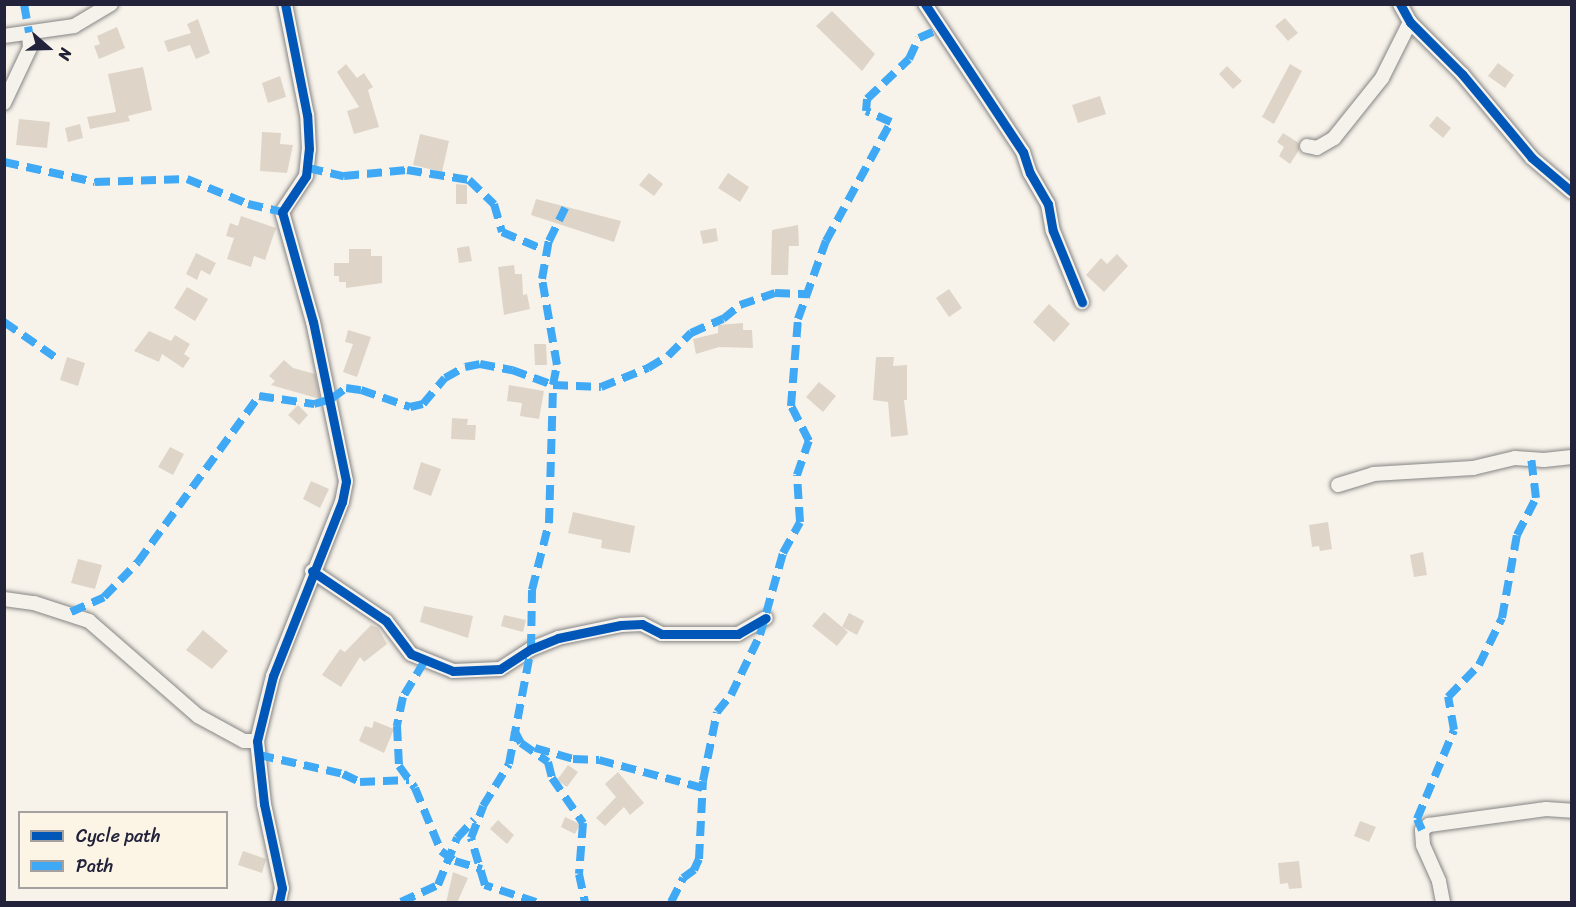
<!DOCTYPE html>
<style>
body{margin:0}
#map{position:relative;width:1576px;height:907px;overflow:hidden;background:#f7f3ea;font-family:Sriracha,sans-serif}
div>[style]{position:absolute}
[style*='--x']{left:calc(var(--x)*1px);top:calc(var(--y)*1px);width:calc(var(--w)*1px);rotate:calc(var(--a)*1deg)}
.building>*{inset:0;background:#ded5c8}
.roads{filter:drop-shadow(0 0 2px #868485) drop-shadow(0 0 2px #868485)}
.minor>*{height:14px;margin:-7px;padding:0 7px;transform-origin:7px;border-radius:7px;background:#f5f2ec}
.quiet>*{height:8px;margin-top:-4px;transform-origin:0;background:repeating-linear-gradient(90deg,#3fa9f5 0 15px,transparent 0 23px)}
.cycleway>*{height:9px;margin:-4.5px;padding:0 4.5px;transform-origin:4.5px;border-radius:4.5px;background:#0057b8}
span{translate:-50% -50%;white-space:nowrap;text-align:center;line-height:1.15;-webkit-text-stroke:5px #fcf5e5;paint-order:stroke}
.frame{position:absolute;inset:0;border:6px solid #22223b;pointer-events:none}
.legend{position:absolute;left:18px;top:811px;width:210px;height:78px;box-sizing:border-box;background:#fcf5e5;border:2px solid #a5a1a1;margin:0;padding:8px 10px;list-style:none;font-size:18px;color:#22223b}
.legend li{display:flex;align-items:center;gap:12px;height:30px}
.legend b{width:30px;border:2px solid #a5a1a1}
.north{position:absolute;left:18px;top:18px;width:60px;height:60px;-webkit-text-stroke:4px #fcf5e5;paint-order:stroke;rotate:110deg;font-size:16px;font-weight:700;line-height:24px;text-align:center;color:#22223b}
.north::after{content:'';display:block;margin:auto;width:21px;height:27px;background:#22223b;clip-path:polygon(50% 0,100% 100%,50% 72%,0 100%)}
</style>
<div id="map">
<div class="building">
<i style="clip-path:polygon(832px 11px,875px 54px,862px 71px,816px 26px)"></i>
<i style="clip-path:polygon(1285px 18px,1298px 33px,1288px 41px,1275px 26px)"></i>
<i style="clip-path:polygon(198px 19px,210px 53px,196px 59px,190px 45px,168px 52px,164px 41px,191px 33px,187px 24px)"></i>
<i style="clip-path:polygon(117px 27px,125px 48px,99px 59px,94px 46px,100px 44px,97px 36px)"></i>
<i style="clip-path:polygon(1498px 63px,1514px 75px,1505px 88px,1488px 76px)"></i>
<i style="clip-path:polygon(346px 64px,357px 78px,364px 73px,373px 87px,368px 90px,379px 127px,354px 134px,347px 111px,359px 107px,337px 72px)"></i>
<i style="clip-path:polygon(1290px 64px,1302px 71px,1274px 124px,1262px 117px)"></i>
<i style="clip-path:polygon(1227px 66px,1242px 81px,1233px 89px,1219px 74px)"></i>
<i style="clip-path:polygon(143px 67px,152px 110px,128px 116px,130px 121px,90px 129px,87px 117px,116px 112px,108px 74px)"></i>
<i style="clip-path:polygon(280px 76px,286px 97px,268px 103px,262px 83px)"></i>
<i style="clip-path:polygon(1100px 96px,1106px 114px,1078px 123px,1072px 105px)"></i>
<i style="clip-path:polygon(1437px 116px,1451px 128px,1443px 138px,1429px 126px)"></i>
<i style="clip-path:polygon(19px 119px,50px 122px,47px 148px,16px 145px)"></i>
<i style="clip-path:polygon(80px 124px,83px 138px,68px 142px,65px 128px)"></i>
<i style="clip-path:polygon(262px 132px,281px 133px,280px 144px,293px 145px,287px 173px,260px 171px)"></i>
<i style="clip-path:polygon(1283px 133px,1299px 143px,1299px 150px,1290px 164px,1279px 156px,1284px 147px,1277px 142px)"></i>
<i style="clip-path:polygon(420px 134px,449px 141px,442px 172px,413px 165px)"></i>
<i style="clip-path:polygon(649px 173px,663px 184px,654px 196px,639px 185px)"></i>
<i style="clip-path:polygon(728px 173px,749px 187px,740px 202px,718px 188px)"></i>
<i style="clip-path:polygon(456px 184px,467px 185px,467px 204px,456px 204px)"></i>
<i style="clip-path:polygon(536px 199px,621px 221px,614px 242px,531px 215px)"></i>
<i style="clip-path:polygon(241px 216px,276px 228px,265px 260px,254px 256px,251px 267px,227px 259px,234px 238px,226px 236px,230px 223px,238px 226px)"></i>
<i style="clip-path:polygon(798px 225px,799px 246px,789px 246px,788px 275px,771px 275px,772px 230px)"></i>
<i style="clip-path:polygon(716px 228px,718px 241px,703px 244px,700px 231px)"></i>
<i style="clip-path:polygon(469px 246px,472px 261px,459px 263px,457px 248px)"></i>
<i style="clip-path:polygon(349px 249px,371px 249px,371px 256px,382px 256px,382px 283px,346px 288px,346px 282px,339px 282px,339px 276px,334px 276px,334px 263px,349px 263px)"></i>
<i style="clip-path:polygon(196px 253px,216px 263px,210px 275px,201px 270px,197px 280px,186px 274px)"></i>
<i style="clip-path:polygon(1117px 254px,1128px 266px,1104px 292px,1086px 275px,1101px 258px,1107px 264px)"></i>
<i style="clip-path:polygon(514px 265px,515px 274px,522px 274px,523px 295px,527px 294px,530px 309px,504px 315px,498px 267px)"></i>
<i style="clip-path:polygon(187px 287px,208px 299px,195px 321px,174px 308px)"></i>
<i style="clip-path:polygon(949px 289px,962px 308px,949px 317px,936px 298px)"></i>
<i style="clip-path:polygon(1049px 304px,1070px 324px,1054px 342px,1033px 322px)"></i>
<i style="clip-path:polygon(743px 323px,743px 330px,752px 330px,753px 348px,719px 347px,696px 354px,693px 339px,718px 333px,718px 325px)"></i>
<i style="clip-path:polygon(348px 330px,371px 337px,357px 377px,343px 372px,353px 344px,345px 342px)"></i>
<i style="clip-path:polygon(149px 331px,171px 341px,175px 335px,190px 344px,184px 354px,190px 358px,183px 368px,162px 354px,159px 362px,134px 351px)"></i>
<i style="clip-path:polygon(534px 344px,546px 344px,547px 365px,535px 365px)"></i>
<i style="clip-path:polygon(67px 357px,85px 363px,78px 386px,60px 380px)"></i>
<i style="clip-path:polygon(876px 357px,894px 357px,893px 366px,907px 365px,907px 400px,904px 400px,908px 435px,891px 437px,888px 402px,873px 400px)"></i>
<i style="clip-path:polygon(284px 360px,293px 368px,315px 374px,320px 399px,271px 385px,275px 381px,269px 376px)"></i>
<i style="clip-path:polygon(819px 382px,836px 396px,823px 412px,806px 397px)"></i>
<i style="clip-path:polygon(509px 385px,544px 391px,539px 419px,520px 416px,522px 403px,507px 401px)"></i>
<i style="clip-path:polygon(298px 405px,308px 415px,299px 425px,288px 415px)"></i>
<i style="clip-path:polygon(452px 418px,468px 419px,467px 425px,476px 425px,475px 440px,451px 439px)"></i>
<i style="clip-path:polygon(170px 447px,184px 454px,173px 475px,158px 467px)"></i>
<i style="clip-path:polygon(421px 462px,441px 469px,431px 496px,413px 489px)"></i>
<i style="clip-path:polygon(311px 481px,329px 489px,320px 508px,303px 499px)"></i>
<i style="clip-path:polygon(573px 512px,635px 526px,630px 553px,601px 548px,602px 540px,568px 533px)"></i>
<i style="clip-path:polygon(1328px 522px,1332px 549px,1320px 551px,1319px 546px,1312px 547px,1309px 525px)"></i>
<i style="clip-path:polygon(1423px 552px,1427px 575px,1414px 577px,1410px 555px)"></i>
<i style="clip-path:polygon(78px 559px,102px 565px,95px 589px,71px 583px)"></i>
<i style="clip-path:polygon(424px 606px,473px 616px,468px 638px,420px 622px)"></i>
<i style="clip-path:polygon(824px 612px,848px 632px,837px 646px,812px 626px)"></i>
<i style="clip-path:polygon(849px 613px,864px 621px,857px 635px,842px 627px)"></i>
<i style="clip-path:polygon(504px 615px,526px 620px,523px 632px,501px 626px)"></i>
<i style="clip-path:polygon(371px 625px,378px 628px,387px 644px,364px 662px,360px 657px,341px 687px,322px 675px,340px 649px,345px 652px)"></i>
<i style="clip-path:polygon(203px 630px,228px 651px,212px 669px,186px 650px)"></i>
<i style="clip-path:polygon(374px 721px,394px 729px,384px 753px,359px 741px,365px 726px,372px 728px)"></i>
<i style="clip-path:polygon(568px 765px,578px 772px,567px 787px,557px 780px)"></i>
<i style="clip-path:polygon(618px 772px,644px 803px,630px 815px,624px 807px,605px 826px,596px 818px,616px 797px,605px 784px)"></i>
<i style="clip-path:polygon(565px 817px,580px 824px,575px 834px,561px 827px)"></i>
<i style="clip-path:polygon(498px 820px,514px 835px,507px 844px,490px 829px)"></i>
<i style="clip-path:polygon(1360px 821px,1376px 827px,1369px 842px,1354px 836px)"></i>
<i style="clip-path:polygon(243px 851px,266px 859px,262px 873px,238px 865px)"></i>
<i style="clip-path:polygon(1299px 861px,1302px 888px,1289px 889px,1288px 883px,1280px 884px,1278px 863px)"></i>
<i style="clip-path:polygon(453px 872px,468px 878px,457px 903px,446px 903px)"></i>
</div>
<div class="roads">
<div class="minor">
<i style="--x:925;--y:4;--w:178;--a:56.5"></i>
<i style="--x:1023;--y:152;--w:22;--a:72"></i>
<i style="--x:1030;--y:173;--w:36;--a:60"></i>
<i style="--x:1048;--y:204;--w:27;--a:80"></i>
<i style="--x:1053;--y:231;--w:77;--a:67.8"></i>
<i style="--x:1400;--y:4;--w:21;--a:61"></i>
<i style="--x:1410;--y:22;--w:74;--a:45"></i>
<i style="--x:1462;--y:74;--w:109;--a:50.2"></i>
<i style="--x:1532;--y:158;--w:52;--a:40.4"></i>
<i style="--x:4;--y:36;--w:71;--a:-8.1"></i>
<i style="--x:74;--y:26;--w:43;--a:-30.7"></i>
<i style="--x:4;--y:103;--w:61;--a:-64.7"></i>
<i style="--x:30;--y:48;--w:15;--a:-94"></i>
<i style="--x:1307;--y:146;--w:10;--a:11"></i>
<i style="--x:1317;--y:148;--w:20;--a:-30"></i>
<i style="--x:1334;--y:138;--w:77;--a:-51.3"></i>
<i style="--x:1382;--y:78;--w:63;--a:-63.4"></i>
<i style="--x:1338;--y:485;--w:37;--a:-17"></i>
<i style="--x:1373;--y:474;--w:100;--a:-3.4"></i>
<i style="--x:1473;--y:468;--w:43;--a:-13.4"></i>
<i style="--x:1515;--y:458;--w:29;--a:4"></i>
<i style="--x:1544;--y:460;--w:28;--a:-6"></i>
<i style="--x:312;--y:571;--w:89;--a:34"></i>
<i style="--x:386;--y:621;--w:41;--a:52.9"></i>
<i style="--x:411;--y:654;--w:45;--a:22"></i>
<i style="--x:453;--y:671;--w:47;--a:-2.4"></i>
<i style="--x:500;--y:669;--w:37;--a:-33"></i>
<i style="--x:531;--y:649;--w:29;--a:-22"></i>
<i style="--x:558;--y:638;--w:64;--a:-11.7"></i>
<i style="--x:621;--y:625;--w:21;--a:-3"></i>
<i style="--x:642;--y:624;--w:22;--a:27"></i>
<i style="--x:662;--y:634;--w:76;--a:0"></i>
<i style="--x:738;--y:634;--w:32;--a:-30"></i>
<i style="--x:4;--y:599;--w:30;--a:8"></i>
<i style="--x:34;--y:603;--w:58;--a:18.1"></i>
<i style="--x:89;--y:621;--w:145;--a:41.1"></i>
<i style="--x:198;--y:716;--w:52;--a:28.5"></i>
<i style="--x:244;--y:741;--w:13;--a:0"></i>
<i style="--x:279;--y:902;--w:14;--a:-78"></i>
<i style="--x:282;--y:888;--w:86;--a:-102.1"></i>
<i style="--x:264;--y:804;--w:63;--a:-96.3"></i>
<i style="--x:257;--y:741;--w:67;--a:-76.2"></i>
<i style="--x:273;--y:676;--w:187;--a:-68.4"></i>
<i style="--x:342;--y:502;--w:21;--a:-79"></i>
<i style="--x:346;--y:481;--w:162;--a:-101.7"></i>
<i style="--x:313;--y:322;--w:114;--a:-105.7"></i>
<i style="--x:282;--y:212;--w:43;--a:-56.3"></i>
<i style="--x:306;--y:176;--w:27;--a:-84"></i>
<i style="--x:309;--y:149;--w:34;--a:-93"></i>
<i style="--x:307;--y:115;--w:113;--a:-101.2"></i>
<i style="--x:1443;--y:902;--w:21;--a:-101"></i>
<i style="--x:1439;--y:881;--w:39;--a:-114"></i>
<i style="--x:1423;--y:845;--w:15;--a:-94"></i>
<i style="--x:1422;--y:830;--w:9;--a:-36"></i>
<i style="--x:1429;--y:825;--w:118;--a:-7.8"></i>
<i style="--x:1546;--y:809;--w:26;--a:4"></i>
</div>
</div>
<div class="quiet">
<i style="--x:24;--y:4;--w:29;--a:80"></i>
<i style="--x:4;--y:162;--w:93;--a:12.4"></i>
<i style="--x:95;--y:182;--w:92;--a:-1.9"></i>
<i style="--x:187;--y:179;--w:66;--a:22.3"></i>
<i style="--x:248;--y:204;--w:35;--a:13"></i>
<i style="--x:308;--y:168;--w:37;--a:13"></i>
<i style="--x:344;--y:176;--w:63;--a:-5.4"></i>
<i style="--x:407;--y:170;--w:63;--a:9.2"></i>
<i style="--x:469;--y:180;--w:35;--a:44"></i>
<i style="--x:494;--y:204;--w:29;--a:74"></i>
<i style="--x:502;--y:232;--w:49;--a:22.9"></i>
<i style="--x:4;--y:322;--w:67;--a:34.6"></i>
<i style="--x:71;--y:612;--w:36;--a:-24"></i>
<i style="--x:104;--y:597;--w:49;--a:-45.8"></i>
<i style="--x:138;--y:562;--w:205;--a:-53.9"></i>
<i style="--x:259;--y:396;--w:56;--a:8.3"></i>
<i style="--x:314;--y:404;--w:18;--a:-16"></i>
<i style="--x:331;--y:399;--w:19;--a:-36"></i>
<i style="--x:346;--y:388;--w:15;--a:8"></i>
<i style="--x:361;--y:390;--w:52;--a:19.1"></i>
<i style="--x:410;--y:407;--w:13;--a:-13"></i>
<i style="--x:423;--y:404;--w:34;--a:-50"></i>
<i style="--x:445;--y:378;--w:23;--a:-29"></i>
<i style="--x:465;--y:367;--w:15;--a:-11"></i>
<i style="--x:480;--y:364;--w:33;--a:11"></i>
<i style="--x:512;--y:370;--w:44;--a:20.1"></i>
<i style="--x:553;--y:385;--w:48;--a:2.4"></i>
<i style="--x:601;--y:387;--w:51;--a:-22"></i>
<i style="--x:648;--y:368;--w:23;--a:-31"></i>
<i style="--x:668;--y:356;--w:33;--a:-45"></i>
<i style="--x:691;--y:333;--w:35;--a:-24"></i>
<i style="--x:723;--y:319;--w:22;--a:-39"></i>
<i style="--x:740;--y:305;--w:37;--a:-19"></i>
<i style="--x:775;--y:293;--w:33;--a:2"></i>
<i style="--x:424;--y:662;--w:41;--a:121"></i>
<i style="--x:403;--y:697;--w:30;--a:102"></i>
<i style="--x:397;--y:726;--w:40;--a:87.1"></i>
<i style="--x:399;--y:766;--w:27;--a:54"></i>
<i style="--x:415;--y:788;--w:68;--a:67.6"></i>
<i style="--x:441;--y:851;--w:17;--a:36"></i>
<i style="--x:455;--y:861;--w:28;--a:17"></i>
<i style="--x:514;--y:730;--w:15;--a:62"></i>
<i style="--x:521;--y:743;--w:33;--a:35"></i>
<i style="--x:548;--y:762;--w:16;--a:76"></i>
<i style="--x:552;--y:778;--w:55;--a:55.4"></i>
<i style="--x:583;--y:823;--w:51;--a:94.5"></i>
<i style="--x:579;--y:874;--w:29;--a:78"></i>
<i style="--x:535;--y:748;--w:40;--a:16"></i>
<i style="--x:573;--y:759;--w:26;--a:2"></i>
<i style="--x:599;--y:760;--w:108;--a:15.1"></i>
<i style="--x:259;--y:755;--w:86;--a:12.7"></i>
<i style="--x:343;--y:774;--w:19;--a:25"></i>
<i style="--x:360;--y:782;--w:49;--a:-2.3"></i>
<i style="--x:1422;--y:830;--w:12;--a:-114"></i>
<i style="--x:1417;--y:819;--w:96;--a:-67.4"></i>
<i style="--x:1454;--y:730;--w:34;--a:-100"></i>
<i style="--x:1448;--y:697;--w:45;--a:-45.9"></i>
<i style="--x:1479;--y:665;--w:52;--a:-63.9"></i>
<i style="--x:1502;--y:618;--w:84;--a:-79.8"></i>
<i style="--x:1517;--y:535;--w:42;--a:-62.8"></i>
<i style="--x:1536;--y:498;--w:41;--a:-97"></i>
<i style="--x:401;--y:902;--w:41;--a:-24.7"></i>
<i style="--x:438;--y:885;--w:51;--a:-68"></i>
<i style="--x:457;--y:838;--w:25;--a:-47"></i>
<i style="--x:536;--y:902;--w:54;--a:-161.6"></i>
<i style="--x:485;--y:885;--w:49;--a:-106.6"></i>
<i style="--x:471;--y:838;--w:34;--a:-69"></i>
<i style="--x:483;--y:806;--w:49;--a:-58.2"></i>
<i style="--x:509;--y:764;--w:117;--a:-79.2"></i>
<i style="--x:531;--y:649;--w:59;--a:-89"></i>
<i style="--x:532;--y:590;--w:69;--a:-75.8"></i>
<i style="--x:549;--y:523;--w:138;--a:-88.3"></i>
<i style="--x:553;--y:385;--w:20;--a:-79"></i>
<i style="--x:557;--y:365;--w:87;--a:-99.9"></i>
<i style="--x:542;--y:279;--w:39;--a:-80"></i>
<i style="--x:549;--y:241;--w:37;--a:-64"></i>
<i style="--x:671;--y:902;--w:27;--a:-63"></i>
<i style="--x:683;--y:878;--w:14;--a:-36"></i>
<i style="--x:694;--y:870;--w:12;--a:-66"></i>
<i style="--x:699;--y:859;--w:78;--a:-87.1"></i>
<i style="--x:703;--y:781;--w:70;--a:-78.5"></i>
<i style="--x:717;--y:712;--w:22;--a:-51"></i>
<i style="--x:731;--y:695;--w:67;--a:-64.2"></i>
<i style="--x:760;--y:635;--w:85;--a:-74.3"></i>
<i style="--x:783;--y:553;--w:35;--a:-61"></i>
<i style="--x:800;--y:522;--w:47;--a:-93.7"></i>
<i style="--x:797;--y:475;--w:36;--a:-71"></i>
<i style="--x:809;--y:441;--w:39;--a:-117"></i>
<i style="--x:791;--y:406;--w:87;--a:-85.4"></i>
<i style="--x:798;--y:319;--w:83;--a:-70.3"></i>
<i style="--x:826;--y:241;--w:136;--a:-61.4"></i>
<i style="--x:891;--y:122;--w:27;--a:-156"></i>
<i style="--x:866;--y:111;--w:12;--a:-85"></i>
<i style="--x:867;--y:99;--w:58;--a:-43.6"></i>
<i style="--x:909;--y:59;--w:23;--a:-65"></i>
<i style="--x:919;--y:38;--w:22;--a:-24"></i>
</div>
<div class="cycleway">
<i style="--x:925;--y:4;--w:178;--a:56.5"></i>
<i style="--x:1023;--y:152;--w:22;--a:72"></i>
<i style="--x:1030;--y:173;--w:36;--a:60"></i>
<i style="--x:1048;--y:204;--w:27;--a:80"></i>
<i style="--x:1053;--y:231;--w:77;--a:67.8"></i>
<i style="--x:1400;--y:4;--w:21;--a:61"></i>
<i style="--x:1410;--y:22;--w:74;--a:45"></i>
<i style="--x:1462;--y:74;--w:109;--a:50.2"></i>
<i style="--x:1532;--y:158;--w:52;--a:40.4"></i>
<i style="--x:312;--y:571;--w:89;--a:34"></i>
<i style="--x:386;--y:621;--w:41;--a:52.9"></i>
<i style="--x:411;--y:654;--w:45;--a:22"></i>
<i style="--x:453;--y:671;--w:47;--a:-2.4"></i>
<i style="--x:500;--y:669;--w:37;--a:-33"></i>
<i style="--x:531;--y:649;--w:29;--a:-22"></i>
<i style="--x:558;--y:638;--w:64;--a:-11.7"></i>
<i style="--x:621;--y:625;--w:21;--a:-3"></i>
<i style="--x:642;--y:624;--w:22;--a:27"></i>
<i style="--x:662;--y:634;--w:76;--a:0"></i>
<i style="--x:738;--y:634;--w:32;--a:-30"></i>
<i style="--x:279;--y:902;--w:14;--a:-78"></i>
<i style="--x:282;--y:888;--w:86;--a:-102.1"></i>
<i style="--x:264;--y:804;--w:63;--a:-96.3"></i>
<i style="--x:257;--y:741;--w:67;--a:-76.2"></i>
<i style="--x:273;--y:676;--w:187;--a:-68.4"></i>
<i style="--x:342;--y:502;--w:21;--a:-79"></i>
<i style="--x:346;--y:481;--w:162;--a:-101.7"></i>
<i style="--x:313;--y:322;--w:114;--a:-105.7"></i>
<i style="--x:282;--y:212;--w:43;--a:-56.3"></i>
<i style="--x:306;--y:176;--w:27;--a:-84"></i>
<i style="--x:309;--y:149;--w:34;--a:-93"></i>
<i style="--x:307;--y:115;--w:113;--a:-101.2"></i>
</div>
<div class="frame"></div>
<ul class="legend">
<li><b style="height:8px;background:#0057b8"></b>Cycle path</li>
<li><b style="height:8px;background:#3fa9f5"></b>Path</li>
</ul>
<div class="north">N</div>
</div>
